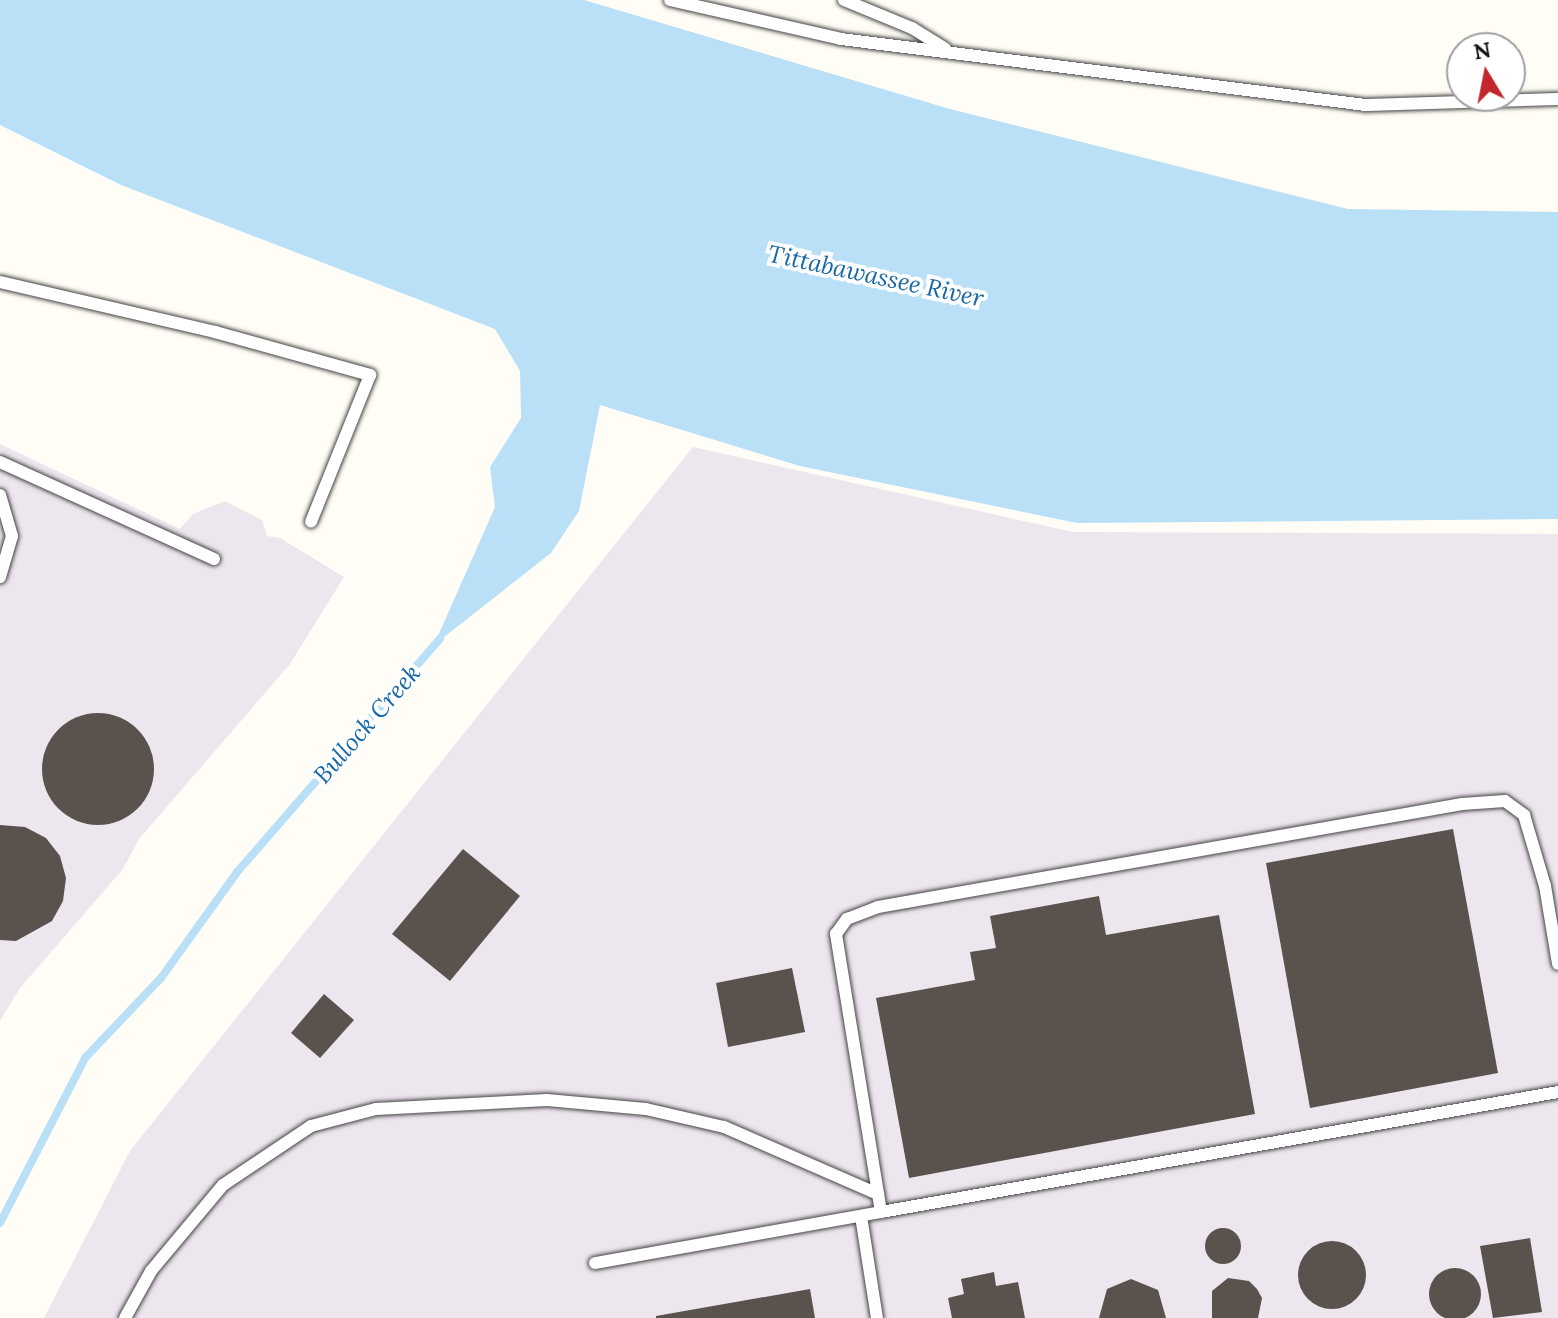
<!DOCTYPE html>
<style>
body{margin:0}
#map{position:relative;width:1558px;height:1318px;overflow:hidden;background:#fffdf5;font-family:Lora,serif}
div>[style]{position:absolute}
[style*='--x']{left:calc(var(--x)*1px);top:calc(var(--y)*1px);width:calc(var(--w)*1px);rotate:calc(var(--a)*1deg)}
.industrial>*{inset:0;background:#eee6ef}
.water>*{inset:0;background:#b9e0f7}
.stream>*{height:8px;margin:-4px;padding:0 4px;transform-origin:4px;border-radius:4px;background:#b9e0f7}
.building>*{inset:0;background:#5a524d}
.round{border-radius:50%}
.roads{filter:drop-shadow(0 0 2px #444) drop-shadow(0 0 2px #444)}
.service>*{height:12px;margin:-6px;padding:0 6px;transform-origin:6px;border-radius:6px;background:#fff}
span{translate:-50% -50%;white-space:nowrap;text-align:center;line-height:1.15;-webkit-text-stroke:8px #fff;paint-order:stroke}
.water-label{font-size:24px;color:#1768a6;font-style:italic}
.north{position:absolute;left:1446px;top:32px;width:80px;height:80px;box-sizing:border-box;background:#fff;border:2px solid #a0a0a0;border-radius:50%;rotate:350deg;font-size:22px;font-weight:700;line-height:32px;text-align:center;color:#111}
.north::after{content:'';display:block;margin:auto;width:28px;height:36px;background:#c4262e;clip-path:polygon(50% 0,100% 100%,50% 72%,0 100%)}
</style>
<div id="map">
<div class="industrial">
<i style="clip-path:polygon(0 444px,180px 529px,193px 514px,225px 501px,262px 520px,267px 536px,280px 538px,344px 577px,290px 664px,139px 839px,123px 869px,20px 988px,0 1021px)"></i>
<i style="clip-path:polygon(693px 447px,1073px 532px,1558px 534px,1558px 1318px,44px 1318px,130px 1151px)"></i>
</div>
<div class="water">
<i style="clip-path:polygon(0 0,584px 0,950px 109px,1348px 209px,1558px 212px,1558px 519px,1077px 523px,800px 466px,600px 405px,579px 511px,551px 553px,434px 645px,495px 507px,490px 467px,521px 418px,520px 371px,495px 329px,121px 185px,0 125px)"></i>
</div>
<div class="stream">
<i style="--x:0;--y:1223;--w:186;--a:-62.7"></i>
<i style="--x:85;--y:1058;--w:110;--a:-46.5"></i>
<i style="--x:161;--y:978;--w:132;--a:-54.3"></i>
<i style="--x:238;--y:871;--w:308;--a:-49"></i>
</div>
<div class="building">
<i class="round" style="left:42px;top:713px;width:112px;height:112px"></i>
<i style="clip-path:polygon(0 825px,25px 827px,46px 838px,60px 856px,66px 878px,63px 901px,52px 921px,16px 941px,0 940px)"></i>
<i style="clip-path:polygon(1453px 829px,1498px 1073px,1310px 1108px,1266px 863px)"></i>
<i style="clip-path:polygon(463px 849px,520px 896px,450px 981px,392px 934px)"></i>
<i style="clip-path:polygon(1099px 896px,1106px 935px,1219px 915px,1255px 1114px,909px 1178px,876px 998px,975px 980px,970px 952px,996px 948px,990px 916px)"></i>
<i style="clip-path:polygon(792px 968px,805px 1032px,728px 1047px,716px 983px)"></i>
<i style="clip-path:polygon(324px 994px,354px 1020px,320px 1058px,291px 1033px)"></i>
<i class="round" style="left:1205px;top:1228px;width:36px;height:36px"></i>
<i style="clip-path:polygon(1530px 1238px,1542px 1312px,1493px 1318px,1480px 1246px)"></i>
<i class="round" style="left:1298px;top:1241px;width:68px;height:68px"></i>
<i class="round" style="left:1429px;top:1268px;width:52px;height:52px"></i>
<i style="clip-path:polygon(994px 1272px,996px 1286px,1018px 1282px,1025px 1318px,952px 1318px,948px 1298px,964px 1294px,961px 1279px)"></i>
<i style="clip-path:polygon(1228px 1278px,1249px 1281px,1257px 1289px,1262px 1298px,1258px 1318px,1212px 1318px,1212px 1291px)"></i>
<i style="clip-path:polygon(1131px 1279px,1158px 1290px,1166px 1318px,1099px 1318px,1107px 1289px)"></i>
<i style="clip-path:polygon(810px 1289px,815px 1318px,656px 1318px,656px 1316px)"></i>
</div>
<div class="roads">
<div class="service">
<i style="--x:670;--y:0;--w:175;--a:12.8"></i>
<i style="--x:841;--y:39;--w:529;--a:7.17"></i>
<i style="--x:1366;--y:105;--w:192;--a:-1.8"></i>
<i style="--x:844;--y:0;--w:74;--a:22.4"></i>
<i style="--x:912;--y:28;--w:39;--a:32"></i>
<i style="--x:0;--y:282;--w:221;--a:13.1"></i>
<i style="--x:215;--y:332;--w:161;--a:15.5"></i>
<i style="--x:370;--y:375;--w:158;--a:111.9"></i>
<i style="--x:0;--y:462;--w:235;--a:24.4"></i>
<i style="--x:0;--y:495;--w:43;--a:73.7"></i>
<i style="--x:12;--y:536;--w:43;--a:106.3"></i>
<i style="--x:881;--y:1212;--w:688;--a:-10.05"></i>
<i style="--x:861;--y:1216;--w:103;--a:81.1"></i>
<i style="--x:595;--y:1263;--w:291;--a:-10.1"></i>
<i style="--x:881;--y:1212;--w:282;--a:-99.2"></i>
<i style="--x:836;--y:934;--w:19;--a:-54"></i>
<i style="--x:847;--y:919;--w:33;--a:-21"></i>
<i style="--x:878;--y:907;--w:593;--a:-10"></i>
<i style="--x:1462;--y:804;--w:43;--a:-4"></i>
<i style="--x:1505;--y:801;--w:24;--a:36"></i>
<i style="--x:1524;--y:815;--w:74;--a:73.5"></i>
<i style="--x:1545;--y:886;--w:79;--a:80.5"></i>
<i style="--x:125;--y:1318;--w:54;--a:-61"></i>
<i style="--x:151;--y:1271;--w:112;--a:-50.1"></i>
<i style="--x:223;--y:1185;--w:106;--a:-33.8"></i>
<i style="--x:311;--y:1126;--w:67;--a:-14.7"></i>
<i style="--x:376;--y:1109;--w:171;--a:-3"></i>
<i style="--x:547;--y:1100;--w:99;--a:5.2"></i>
<i style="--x:646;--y:1109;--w:80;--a:13"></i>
<i style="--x:724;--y:1127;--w:168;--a:23.5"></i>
</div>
</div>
<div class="water-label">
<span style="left:876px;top:276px;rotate:12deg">Tittabawassee River</span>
<span style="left:367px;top:724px;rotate:-49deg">Bullock Creek</span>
</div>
<div class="north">N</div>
</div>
